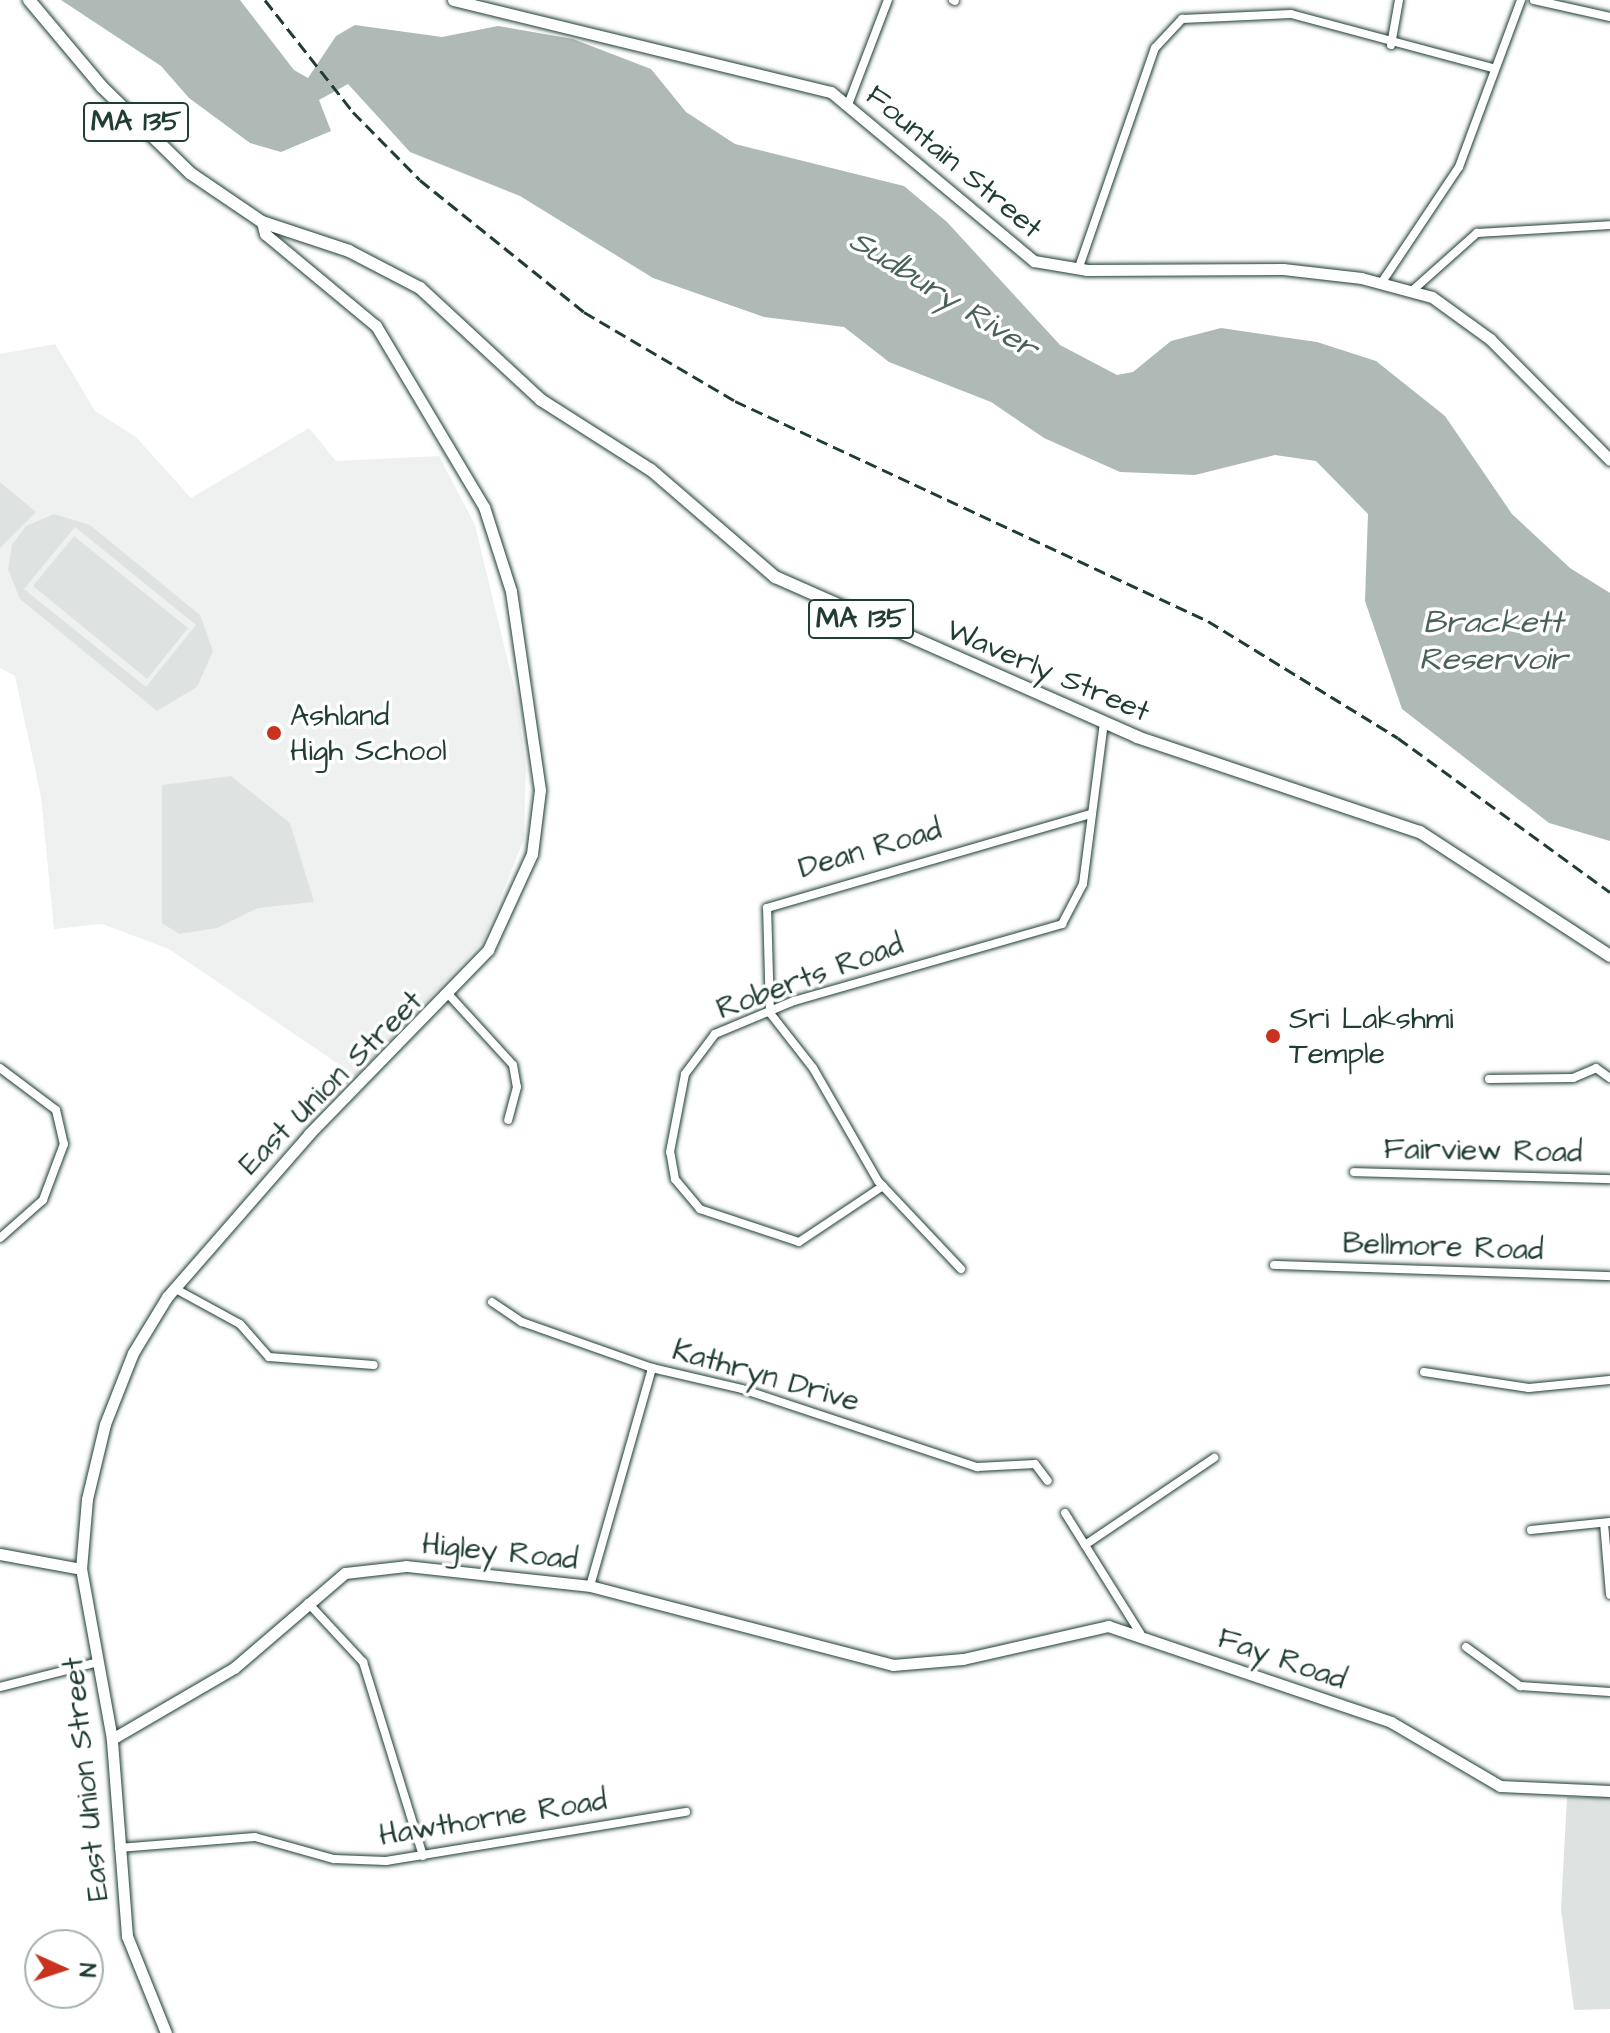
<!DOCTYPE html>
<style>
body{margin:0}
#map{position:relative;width:1610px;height:2033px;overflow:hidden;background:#fff;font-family:"Architects Daughter",sans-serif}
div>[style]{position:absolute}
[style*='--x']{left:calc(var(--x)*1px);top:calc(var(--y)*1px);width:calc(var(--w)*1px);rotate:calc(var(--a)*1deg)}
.built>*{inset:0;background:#eef1f0}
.green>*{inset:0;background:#dee3e2}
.water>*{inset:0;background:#afbab7}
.roads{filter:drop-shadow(0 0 2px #1f3d34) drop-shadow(0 0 2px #1f3d34)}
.street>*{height:8px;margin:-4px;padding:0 4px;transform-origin:4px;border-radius:4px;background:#fff}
.secondary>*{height:11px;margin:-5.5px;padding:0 5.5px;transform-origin:5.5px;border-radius:5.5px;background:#fff}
.primary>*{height:12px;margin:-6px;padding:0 6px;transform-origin:6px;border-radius:6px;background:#fff}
.rail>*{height:3px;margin-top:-1.5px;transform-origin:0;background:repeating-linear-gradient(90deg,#1f3d34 0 12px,transparent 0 18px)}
.dots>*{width:22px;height:22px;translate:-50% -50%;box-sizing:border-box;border:4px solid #fff;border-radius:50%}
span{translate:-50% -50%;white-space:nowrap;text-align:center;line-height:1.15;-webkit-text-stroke:7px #fff;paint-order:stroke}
.shield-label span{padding:2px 6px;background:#fff;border:2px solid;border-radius:6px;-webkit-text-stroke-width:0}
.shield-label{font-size:28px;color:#1f3d34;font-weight:700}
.street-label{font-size:30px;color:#1f3d34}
.poi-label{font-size:30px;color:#1f3d34}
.left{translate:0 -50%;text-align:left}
.water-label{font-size:32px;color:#4a625b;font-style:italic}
.north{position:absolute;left:24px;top:1929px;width:80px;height:80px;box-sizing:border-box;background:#fff;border:2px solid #a5b1ae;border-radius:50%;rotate:93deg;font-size:22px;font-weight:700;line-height:32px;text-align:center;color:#1f3d34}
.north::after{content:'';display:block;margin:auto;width:28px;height:36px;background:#c8321e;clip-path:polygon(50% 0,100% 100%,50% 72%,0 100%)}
</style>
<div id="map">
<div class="built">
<i style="clip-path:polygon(55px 344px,95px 411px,136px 437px,191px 498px,309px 428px,336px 461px,439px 456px,475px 525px,517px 699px,526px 767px,524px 839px,483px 941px,356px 1076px,169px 949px,102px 924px,54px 929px,41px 797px,15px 676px,0 668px,0 354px)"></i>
</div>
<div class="green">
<i style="clip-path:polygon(0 482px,36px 512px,0 548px)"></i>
<i style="clip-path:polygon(evenodd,54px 514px,90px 525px,200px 615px,213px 651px,197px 687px,157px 711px,20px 599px,8px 569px,12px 545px,26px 526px,54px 514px,75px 527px,196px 625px,146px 687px,24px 589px,75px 527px)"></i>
<i style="clip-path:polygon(74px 536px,188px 628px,147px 679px,33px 586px)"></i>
<i style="clip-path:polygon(231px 776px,290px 823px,314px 902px,258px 908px,217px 928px,179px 934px,162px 923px,162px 785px)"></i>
<i style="clip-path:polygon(1567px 1797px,1610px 1797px,1610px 2009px,1574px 2010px,1561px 1909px)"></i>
</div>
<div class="water">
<i style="clip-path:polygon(61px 0,240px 0,294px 70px,308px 78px,336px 36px,355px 25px,442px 37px,498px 26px,573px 39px,651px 69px,686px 112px,735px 144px,904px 186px,947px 222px,1060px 345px,1117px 375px,1133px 372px,1171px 341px,1221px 328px,1317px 342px,1376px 361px,1445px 416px,1512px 514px,1570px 568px,1610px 593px,1610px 841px,1549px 823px,1402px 709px,1365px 601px,1368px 514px,1316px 461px,1275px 455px,1195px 475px,1120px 472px,1044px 438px,991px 402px,889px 362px,844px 327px,764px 317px,653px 278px,520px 196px,410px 152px,348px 84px,319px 100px,331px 131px,281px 152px,250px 143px,189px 98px,161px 66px)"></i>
</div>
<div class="roads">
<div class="street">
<i style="--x:953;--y:0;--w:2;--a:27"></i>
<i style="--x:1534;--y:0;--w:78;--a:12.6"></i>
<i style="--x:1391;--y:45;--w:46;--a:-79.9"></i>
<i style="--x:849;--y:102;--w:109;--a:-69.1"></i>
<i style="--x:1078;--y:270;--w:235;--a:-70.9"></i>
<i style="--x:1155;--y:48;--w:40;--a:-47"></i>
<i style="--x:1182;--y:19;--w:109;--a:-2.6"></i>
<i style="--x:1291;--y:14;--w:209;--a:15"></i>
<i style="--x:1382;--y:282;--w:138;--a:-56.2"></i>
<i style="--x:1459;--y:167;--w:178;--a:-69.6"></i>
<i style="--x:1413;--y:290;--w:86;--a:-41.7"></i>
<i style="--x:1477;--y:233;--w:133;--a:-3.4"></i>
<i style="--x:450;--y:996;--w:93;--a:47.6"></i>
<i style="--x:513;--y:1065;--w:22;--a:80"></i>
<i style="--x:517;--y:1087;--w:34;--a:105"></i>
<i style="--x:0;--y:1068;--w:70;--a:36.9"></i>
<i style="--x:56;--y:1110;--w:35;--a:77"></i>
<i style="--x:64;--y:1144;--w:60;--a:110.6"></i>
<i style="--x:43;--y:1200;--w:57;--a:138.5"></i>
<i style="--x:1489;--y:1079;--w:84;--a:-0.7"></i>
<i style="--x:1573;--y:1078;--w:25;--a:-23"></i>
<i style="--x:1596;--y:1068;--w:17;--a:36"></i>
<i style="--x:1354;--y:1172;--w:256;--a:1.6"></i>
<i style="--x:883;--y:1186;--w:101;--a:146.3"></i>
<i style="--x:799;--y:1242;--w:104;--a:-161.6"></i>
<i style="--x:700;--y:1209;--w:39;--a:-130"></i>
<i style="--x:675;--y:1179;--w:27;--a:-100"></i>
<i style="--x:670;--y:1152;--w:79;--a:-79.1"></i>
<i style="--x:685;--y:1074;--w:50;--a:-53.1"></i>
<i style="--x:715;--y:1034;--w:86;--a:-22.7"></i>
<i style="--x:794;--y:1001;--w:279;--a:-16"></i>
<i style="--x:1062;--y:924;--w:45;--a:-62.3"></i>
<i style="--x:1083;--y:884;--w:162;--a:-82.6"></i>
<i style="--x:1274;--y:1265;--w:336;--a:1.9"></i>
<i style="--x:961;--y:1269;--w:121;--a:-133.3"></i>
<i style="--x:878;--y:1181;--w:130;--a:-119.9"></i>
<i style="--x:813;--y:1068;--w:70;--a:-128"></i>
<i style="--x:770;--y:1013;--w:105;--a:-91.6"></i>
<i style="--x:767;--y:908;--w:337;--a:-16.2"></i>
<i style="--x:174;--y:1288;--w:75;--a:28.6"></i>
<i style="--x:240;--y:1324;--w:44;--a:48.7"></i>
<i style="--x:269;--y:1357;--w:105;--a:4.4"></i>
<i style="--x:492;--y:1302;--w:36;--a:34"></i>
<i style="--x:522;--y:1322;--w:138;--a:19.5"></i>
<i style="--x:652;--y:1368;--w:92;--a:13.1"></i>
<i style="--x:742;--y:1389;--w:248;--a:18.4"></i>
<i style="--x:977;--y:1467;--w:58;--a:-3"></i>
<i style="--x:1035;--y:1464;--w:21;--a:53"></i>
<i style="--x:1424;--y:1372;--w:106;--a:8.7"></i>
<i style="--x:1529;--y:1388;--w:81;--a:-5.6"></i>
<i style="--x:1065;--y:1513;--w:142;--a:58"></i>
<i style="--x:1604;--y:1523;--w:72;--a:85.2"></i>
<i style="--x:1531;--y:1530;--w:79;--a:-5.8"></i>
<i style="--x:1085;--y:1545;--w:156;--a:-34"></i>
<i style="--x:590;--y:1586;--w:227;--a:-74.1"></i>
<i style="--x:308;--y:1603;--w:81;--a:47"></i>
<i style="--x:363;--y:1662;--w:203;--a:72.8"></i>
<i style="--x:1466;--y:1647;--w:67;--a:35.8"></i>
<i style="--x:1520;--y:1686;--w:90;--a:3.8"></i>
<i style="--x:0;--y:1687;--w:102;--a:-14.2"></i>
<i style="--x:119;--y:1848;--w:136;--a:-4.6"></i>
<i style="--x:255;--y:1837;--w:82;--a:15.6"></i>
<i style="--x:334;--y:1859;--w:52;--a:2.2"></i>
<i style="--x:386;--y:1861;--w:304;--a:-9.3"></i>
</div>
<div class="secondary">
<i style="--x:453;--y:0;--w:389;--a:13.7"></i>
<i style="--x:831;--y:92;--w:264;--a:39.8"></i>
<i style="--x:1034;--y:261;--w:54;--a:9.6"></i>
<i style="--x:1087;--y:270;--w:196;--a:-0.3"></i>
<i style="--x:1283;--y:269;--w:79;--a:6.6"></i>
<i style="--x:1361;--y:278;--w:73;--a:15"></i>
<i style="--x:1432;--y:297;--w:72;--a:35.9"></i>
<i style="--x:1490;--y:339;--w:170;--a:45.2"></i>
<i style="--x:0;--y:1554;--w:82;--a:10.5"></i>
<i style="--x:112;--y:1739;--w:141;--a:-30.2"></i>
<i style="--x:234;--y:1668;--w:146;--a:-40.6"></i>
<i style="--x:345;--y:1573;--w:61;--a:-6.5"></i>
<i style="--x:406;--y:1566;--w:185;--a:6.2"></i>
<i style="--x:590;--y:1586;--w:313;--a:14.6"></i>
<i style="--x:893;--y:1665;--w:70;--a:-4.9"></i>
<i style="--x:963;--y:1659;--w:149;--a:-12.8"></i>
<i style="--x:1108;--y:1626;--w:299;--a:18.7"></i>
<i style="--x:1391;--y:1722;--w:126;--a:30.4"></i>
<i style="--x:1500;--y:1786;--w:110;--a:2.6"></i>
<i style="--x:166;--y:2033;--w:105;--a:-111.9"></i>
<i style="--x:127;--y:1936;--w:198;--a:-94.4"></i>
<i style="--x:112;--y:1739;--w:173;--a:-100.3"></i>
<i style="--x:81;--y:1569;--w:70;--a:-85.1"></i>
<i style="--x:87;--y:1499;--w:77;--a:-76.5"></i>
<i style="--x:105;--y:1424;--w:76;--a:-68.5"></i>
<i style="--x:133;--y:1353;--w:66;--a:-58.7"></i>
<i style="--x:167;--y:1297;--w:216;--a:-48.9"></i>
<i style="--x:309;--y:1134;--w:257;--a:-45.8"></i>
<i style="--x:488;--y:950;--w:106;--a:-65.4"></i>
<i style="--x:532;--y:854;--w:64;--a:-82.9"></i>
<i style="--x:540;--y:790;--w:201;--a:-98.3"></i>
<i style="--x:511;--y:591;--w:88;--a:-107.8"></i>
<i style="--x:484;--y:507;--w:211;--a:-120.8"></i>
<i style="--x:376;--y:326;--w:144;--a:-140.3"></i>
<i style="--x:265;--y:234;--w:12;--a:-104"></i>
</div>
<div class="primary">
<i style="--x:29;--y:0;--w:114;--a:50"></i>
<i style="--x:102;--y:87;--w:123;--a:44.3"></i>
<i style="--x:190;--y:173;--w:87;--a:34.2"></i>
<i style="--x:262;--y:222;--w:92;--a:18.4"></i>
<i style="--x:349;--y:251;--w:80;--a:27.5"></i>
<i style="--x:420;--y:288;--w:165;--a:42.8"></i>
<i style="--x:541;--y:400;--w:130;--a:32.5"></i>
<i style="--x:651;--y:470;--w:164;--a:40.8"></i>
<i style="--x:775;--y:577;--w:396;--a:23.8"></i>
<i style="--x:1137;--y:737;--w:299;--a:18.6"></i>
<i style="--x:1420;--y:832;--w:227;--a:33.1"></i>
</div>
</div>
<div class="rail">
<i style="--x:265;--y:0;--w:142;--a:51.8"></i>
<i style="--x:353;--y:112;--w:95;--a:45.4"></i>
<i style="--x:420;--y:180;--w:211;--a:38.8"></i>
<i style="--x:584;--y:312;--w:175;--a:30.5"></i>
<i style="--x:735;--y:401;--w:522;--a:24.94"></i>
<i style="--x:1208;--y:621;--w:223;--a:31.6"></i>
<i style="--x:1398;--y:738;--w:262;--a:36"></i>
</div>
<div class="dots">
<i style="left:274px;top:733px;background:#c8321e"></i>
<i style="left:1273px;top:1036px;background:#c8321e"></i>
</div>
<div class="shield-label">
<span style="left:136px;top:122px">MA 135</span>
<span style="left:861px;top:619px">MA 135</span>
</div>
<div class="street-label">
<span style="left:954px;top:162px;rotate:40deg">Fountain Street</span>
<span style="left:1048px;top:671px;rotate:23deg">Waverly Street</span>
<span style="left:870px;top:849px;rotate:-16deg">Dean Road</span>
<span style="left:810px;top:977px;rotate:-20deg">Roberts Road</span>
<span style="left:331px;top:1083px;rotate:-45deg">East Union Street</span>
<span style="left:1483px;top:1151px;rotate:1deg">Fairview Road</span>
<span style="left:1443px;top:1247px;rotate:2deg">Bellmore Road</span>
<span style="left:766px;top:1376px;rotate:16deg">Kathryn Drive</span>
<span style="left:500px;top:1552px;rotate:6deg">Higley Road</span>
<span style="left:1282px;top:1659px;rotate:19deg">Fay Road</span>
<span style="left:86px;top:1779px;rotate:-96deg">East Union Street</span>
<span style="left:493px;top:1818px;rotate:-9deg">Hawthorne Road</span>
</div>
<div class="poi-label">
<span class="left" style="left:290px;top:733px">Ashland<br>High School</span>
<span class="left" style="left:1289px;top:1036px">Sri Lakshmi<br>Temple</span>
</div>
<div class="water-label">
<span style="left:943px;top:295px;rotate:32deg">Sudbury River</span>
<span style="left:1493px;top:642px">Brackett<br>Reservoir</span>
</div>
<div class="north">N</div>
</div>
